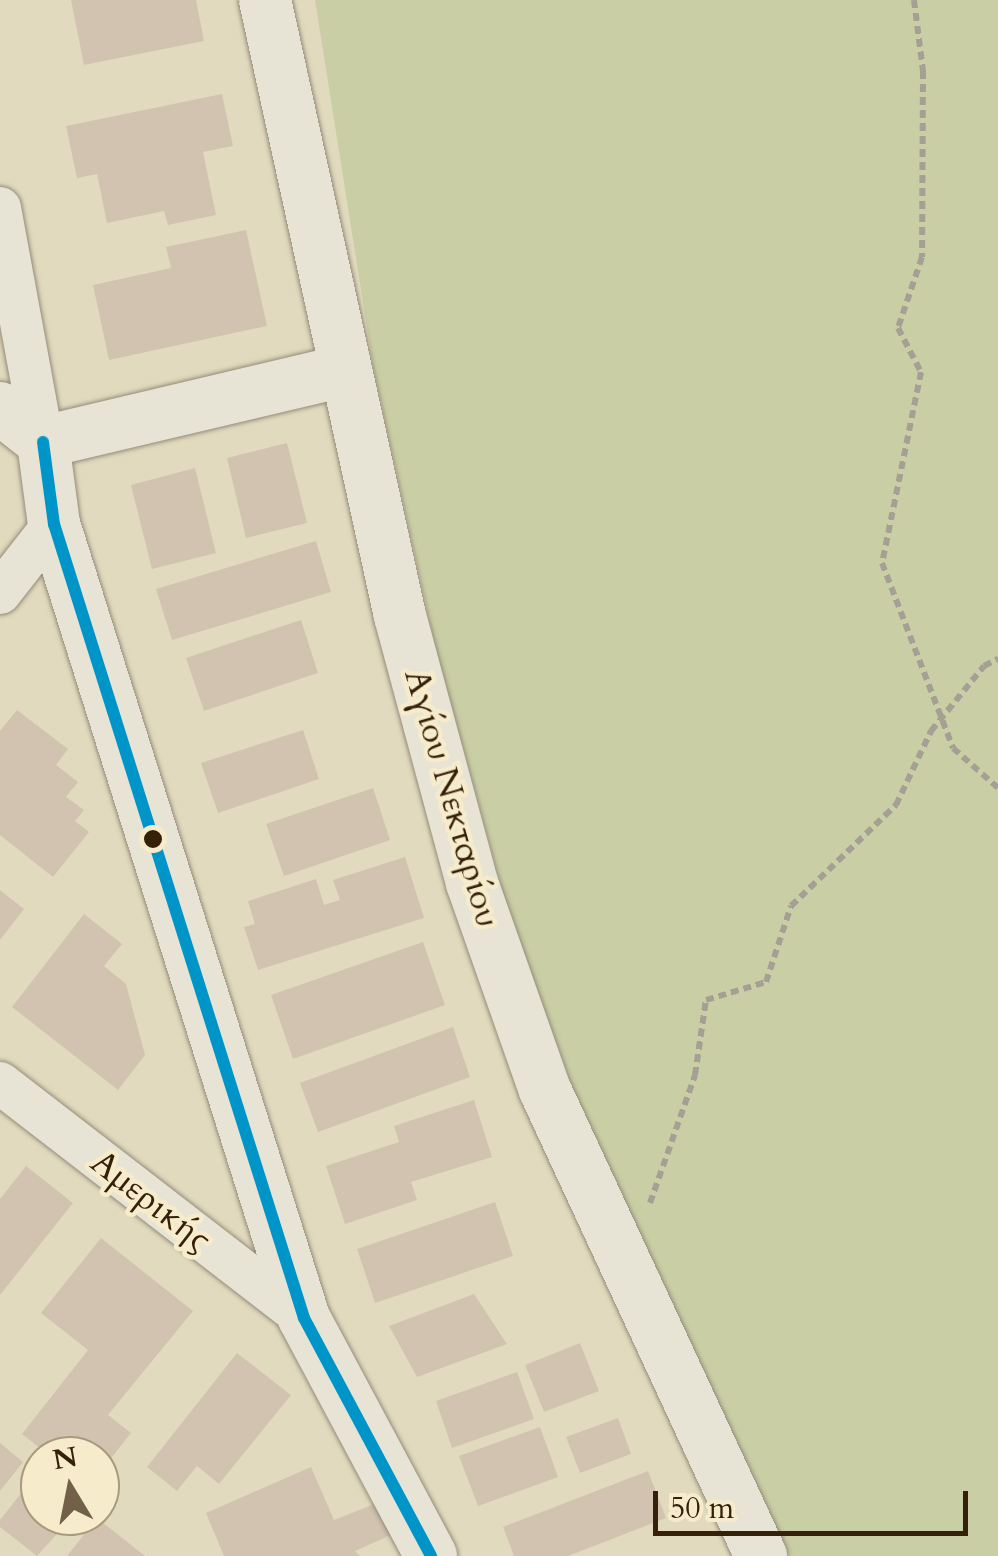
<!DOCTYPE html>
<meta charset="utf-8">
<style>
body{margin:0}
#map{position:relative;width:998px;height:1556px;overflow:hidden;background:#e2dabe;font-family:Cardo,serif}
div>[style]{position:absolute}
[style*='--x']{left:calc(var(--x)*1px);top:calc(var(--y)*1px);width:calc(var(--w)*1px);rotate:calc(var(--a)*1deg)}
.green>*{inset:0;background:#c9cea4}
.building>*{inset:0;background:#d2c3b1}
.path>*{height:6px;margin-top:-3px;transform-origin:0;background:repeating-linear-gradient(90deg,#a69f93 0 8px,transparent 0 13px)}
.roads{filter:drop-shadow(0 0 2px #948c7a) drop-shadow(0 0 2px #948c7a)}
.minor>*{height:42px;margin:-21px;padding:0 21px;transform-origin:21px;border-radius:21px;background:#e7e3d5}
.tertiary>*{height:52px;margin:-26px;padding:0 26px;transform-origin:26px;border-radius:26px;background:#e7e3d5}
.bus-1>*{height:12px;margin:-6px;padding:0 6px;transform-origin:6px;border-radius:6px;background:#0095c8}
.dots>*{width:28px;height:28px;translate:-50% -50%;box-sizing:border-box;border:5px solid #f6eccb;border-radius:50%}
span{translate:-50% -50%;white-space:nowrap;text-align:center;line-height:1.15;-webkit-text-stroke:9px #f6eccb;paint-order:stroke}
.street-label{font-size:35px;color:#352009}
.north{position:absolute;left:20px;top:1436px;width:100px;height:100px;box-sizing:border-box;background:#f6eccb;border:2px solid #a99a7d;border-radius:50%;rotate:350deg;font-size:28px;font-weight:700;line-height:40px;text-align:center;color:#352009}
.north::after{content:'';display:block;margin:auto;width:35px;height:45px;background:#726148;clip-path:polygon(50% 0,100% 100%,50% 72%,0 100%)}
.scale{position:absolute;left:653px;top:1491px;width:315px;height:45px;box-sizing:border-box;border:5px solid #352009;border-top:0;padding-left:12px;font-size:30px;line-height:35px;white-space:nowrap;color:#352009;-webkit-text-stroke:8px #f6eccb;paint-order:stroke}
</style>
<div id="map">
<div class="green">
<i style="clip-path:polygon(315px 0,998px 0,998px 1556px,789px 1556px,600px 1164px,507px 907px,435px 645px,373px 365px)"></i>
</div>
<div class="building">
<i style="clip-path:polygon(71px 0,196px 0,204px 41px,84px 65px)"></i>
<i style="clip-path:polygon(222px 94px,233px 146px,203px 152px,216px 215px,168px 225px,164px 211px,107px 223px,97px 174px,77px 178px,66px 126px)"></i>
<i style="clip-path:polygon(246px 230px,267px 326px,109px 360px,93px 285px,171px 268px,166px 247px)"></i>
<i style="clip-path:polygon(287px 443px,307px 523px,246px 538px,227px 458px)"></i>
<i style="clip-path:polygon(195px 468px,216px 553px,152px 569px,131px 485px)"></i>
<i style="clip-path:polygon(316px 541px,331px 592px,172px 640px,156px 589px)"></i>
<i style="clip-path:polygon(301px 620px,318px 673px,204px 711px,186px 658px)"></i>
<i style="clip-path:polygon(17px 710px,68px 749px,56px 765px,78px 782px,66px 797px,84px 810px,75px 821px,89px 832px,53px 877px,0 835px,0 731px)"></i>
<i style="clip-path:polygon(303px 730px,319px 779px,218px 813px,201px 763px)"></i>
<i style="clip-path:polygon(373px 788px,390px 840px,284px 876px,266px 824px)"></i>
<i style="clip-path:polygon(405px 857px,424px 918px,258px 970px,244px 927px,255px 924px,248px 901px,316px 879px,324px 905px,340px 900px,333px 880px)"></i>
<i style="clip-path:polygon(0 890px,24px 909px,0 940px)"></i>
<i style="clip-path:polygon(84px 914px,122px 944px,104px 966px,126px 984px,145px 1055px,118px 1090px,12px 1007px)"></i>
<i style="clip-path:polygon(423px 942px,445px 1005px,293px 1059px,271px 995px)"></i>
<i style="clip-path:polygon(453px 1027px,470px 1077px,318px 1132px,300px 1083px)"></i>
<i style="clip-path:polygon(474px 1100px,492px 1157px,411px 1182px,417px 1200px,345px 1224px,326px 1166px,399px 1142px,394px 1126px)"></i>
<i style="clip-path:polygon(26px 1166px,73px 1203px,0 1295px,0 1199px)"></i>
<i style="clip-path:polygon(495px 1202px,513px 1256px,375px 1303px,357px 1249px)"></i>
<i style="clip-path:polygon(101px 1238px,193px 1311px,108px 1415px,131px 1433px,100px 1472px,100px 1456px,50px 1456px,22px 1434px,88px 1350px,41px 1313px)"></i>
<i style="clip-path:polygon(474px 1294px,507px 1344px,417px 1377px,389px 1326px)"></i>
<i style="clip-path:polygon(580px 1343px,599px 1391px,544px 1412px,525px 1365px)"></i>
<i style="clip-path:polygon(237px 1353px,291px 1395px,219px 1484px,197px 1466px,177px 1491px,147px 1467px)"></i>
<i style="clip-path:polygon(517px 1372px,534px 1419px,452px 1448px,436px 1401px)"></i>
<i style="clip-path:polygon(618px 1418px,631px 1454px,580px 1473px,566px 1437px)"></i>
<i style="clip-path:polygon(540px 1427px,558px 1477px,478px 1506px,459px 1456px)"></i>
<i style="clip-path:polygon(0 1443px,23px 1462px,0 1491px)"></i>
<i style="clip-path:polygon(311px 1467px,334px 1520px,377px 1503px,391px 1535px,355px 1551px,360px 1556px,224px 1556px,206px 1513px)"></i>
<i style="clip-path:polygon(40px 1469px,40px 1516px,73px 1516px,37px 1556px,0 1527px,0 1520px)"></i>
<i style="clip-path:polygon(648px 1471px,666px 1518px,568px 1556px,514px 1556px,503px 1527px)"></i>
<i style="clip-path:polygon(97px 1518px,145px 1556px,67px 1556px)"></i>
</div>
<div class="path">
<i style="--x:914;--y:0;--w:72;--a:82.8"></i>
<i style="--x:923;--y:71;--w:186;--a:90.3"></i>
<i style="--x:922;--y:257;--w:75;--a:108.7"></i>
<i style="--x:898;--y:328;--w:50;--a:62.4"></i>
<i style="--x:921;--y:372;--w:195;--a:101.5"></i>
<i style="--x:882;--y:563;--w:198;--a:69"></i>
<i style="--x:953;--y:748;--w:60;--a:41.6"></i>
<i style="--x:650;--y:1203;--w:136;--a:-70.6"></i>
<i style="--x:695;--y:1075;--w:76;--a:-81.7"></i>
<i style="--x:706;--y:1000;--w:63;--a:-16.7"></i>
<i style="--x:766;--y:982;--w:80;--a:-71.8"></i>
<i style="--x:791;--y:906;--w:146;--a:-43.9"></i>
<i style="--x:896;--y:805;--w:82;--a:-64.7"></i>
<i style="--x:931;--y:731;--w:84;--a:-50.8"></i>
<i style="--x:984;--y:666;--w:16;--a:-27"></i>
</div>
<div class="roads">
<div class="minor">
<i style="--x:0;--y:208;--w:238;--a:79.6"></i>
<i style="--x:0;--y:593;--w:88;--a:-52"></i>
<i style="--x:0;--y:1083;--w:384;--a:37.7"></i>
</div>
<div class="tertiary">
<i style="--x:265;--y:0;--w:631;--a:77.64"></i>
<i style="--x:400;--y:616;--w:277;--a:74.9"></i>
<i style="--x:472;--y:883;--w:219;--a:70.6"></i>
<i style="--x:545;--y:1090;--w:514;--a:65.13"></i>
<i style="--x:0;--y:408;--w:55;--a:38.3"></i>
<i style="--x:43;--y:442;--w:83;--a:82.4"></i>
<i style="--x:54;--y:524;--w:832;--a:72.52"></i>
<i style="--x:304;--y:1318;--w:270;--a:61.9"></i>
<i style="--x:43;--y:442;--w:308;--a:-13.3"></i>
</div>
</div>
<div class="bus-1">
<i style="--x:43;--y:442;--w:83;--a:82.4"></i>
<i style="--x:54;--y:524;--w:832;--a:72.52"></i>
<i style="--x:304;--y:1318;--w:270;--a:61.9"></i>
</div>
<div class="dots">
<i style="left:153px;top:839px;background:#352009"></i>
</div>
<div class="street-label">
<span style="left:452px;top:798px;rotate:74deg">Αγίου Νεκταρίου</span>
<span style="left:151px;top:1201px;rotate:38deg">Αμερικής</span>
</div>
<div class="north">N</div>
<div class="scale">50 m</div>
</div>
